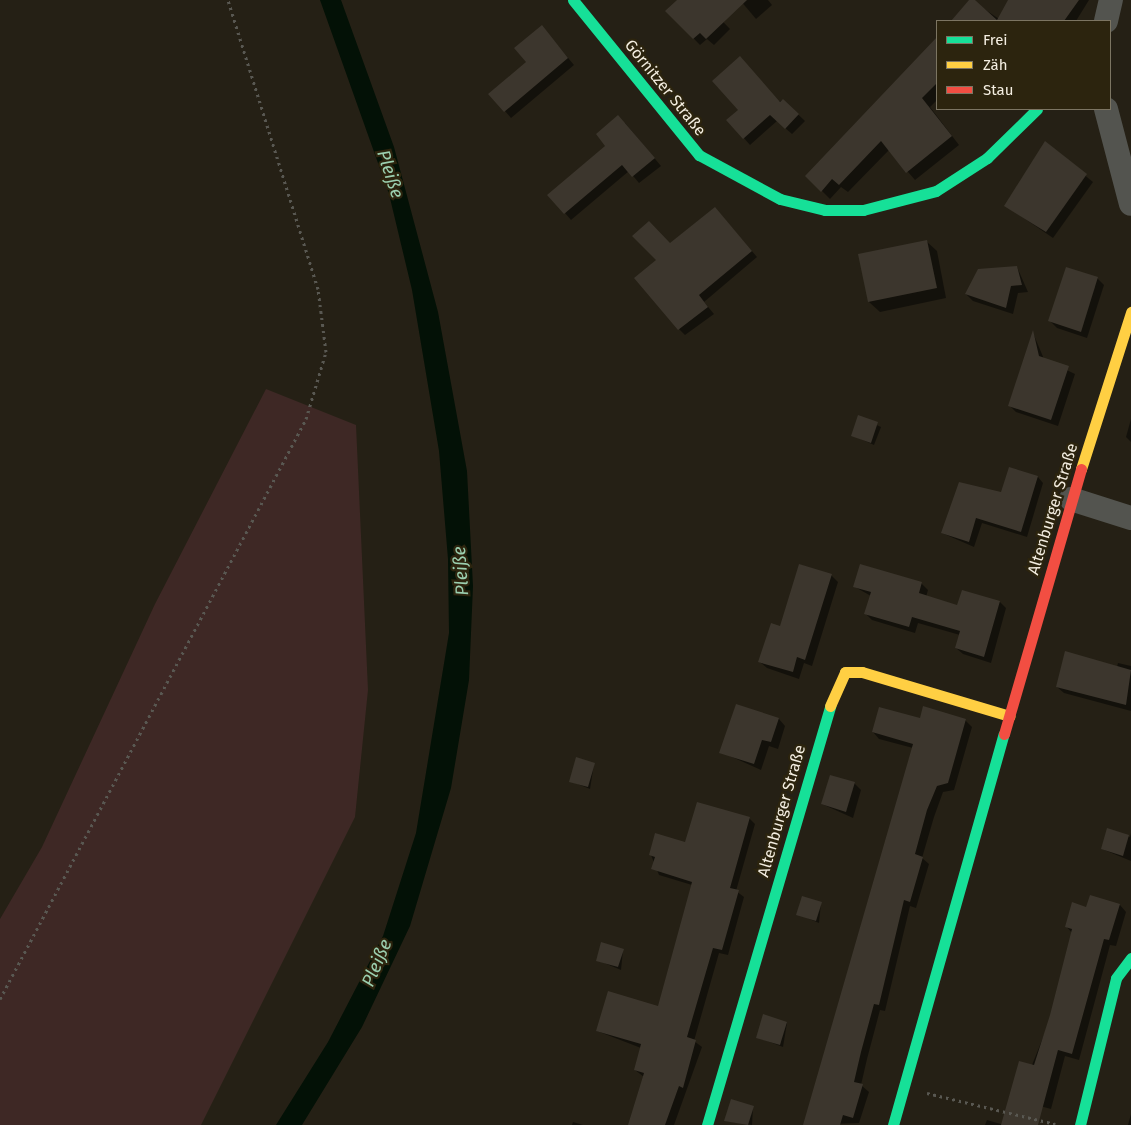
<!DOCTYPE html>
<meta charset="utf-8">
<style>
body{margin:0}
#map{position:relative;width:1131px;height:1125px;overflow:hidden;background:#252015;font-family:"Fira Sans",sans-serif}
div>[style]{position:absolute}
[style*='--x']{left:calc(var(--x)*1px);top:calc(var(--y)*1px);width:calc(var(--w)*1px);rotate:calc(var(--a)*1deg)}
.green>*{inset:0;background:#3e2825}
.water>*{inset:0;background:#031106}
.shadow>*{inset:0;background:#0007}
.building>*{inset:0;background:#3c362d}
.path>*{height:3px;margin-top:-1.5px;transform-origin:0;background:repeating-linear-gradient(90deg,#595852 0 2.5px,transparent 0 6.5px)}
.street>*{height:24px;margin:-12px;padding:0 12px;transform-origin:12px;border-radius:12px;background:#53544f}
.fast>*{height:11px;margin:-5.5px;padding:0 5.5px;transform-origin:5.5px;border-radius:5.5px;background:#16e098}
.slow>*{height:11px;margin:-5.5px;padding:0 5.5px;transform-origin:5.5px;border-radius:5.5px;background:#ffcf43}
.jam>*{height:11px;margin:-5.5px;padding:0 5.5px;transform-origin:5.5px;border-radius:5.5px;background:#f24e42}
span{translate:-50% -50%;white-space:nowrap;text-align:center;line-height:1.15;-webkit-text-stroke:4.5px #2c240e;paint-order:stroke}
.street-label{font-size:16px;color:#f4eee1}
.water-label{font-size:18px;color:#9bcfaf;font-style:italic}
.legend{position:absolute;left:936px;top:20px;width:175px;height:90px;box-sizing:border-box;background:#2c240e;border:1px solid #7c7562;margin:0;padding:6px 9px;list-style:none;font-size:15px;color:#f4eee1}
.legend li{display:flex;align-items:center;gap:10px;height:25px}
.legend b{width:25px;border:1px solid #7c7562}
</style>
<div id="map">
<div class="green">
<i style="clip-path:polygon(266px 389px,356px 425px,368px 690px,355px 817px,201px 1125px,0 1125px,0 919px,42px 847px,155px 604px)"></i>
</div>
<div class="water">
<i style="clip-path:polygon(320px 0,341px 0,394px 147px,438px 312px,467px 471px,473px 586px,469px 680px,451px 788px,410px 926px,362px 1027px,302px 1125px,276px 1125px,328px 1042px,383px 936px,416px 833px,449px 633px,448px 559px,439px 451px,412px 290px,389px 194px)"></i>
</div>
<div class="shadow">
<i style="clip-path:polygon(679px 0,702px 0,730px 29px,714px 45px,707px 39px,700px 45px,667px 11px)"></i>
<i style="clip-path:polygon(740px 0,768px 0,772px 5px,756px 19px)"></i>
<i style="clip-path:polygon(971px 0,999px 19px,1010px 0,1089px 0,1076px 21px,952px 21px)"></i>
<i style="clip-path:polygon(548px 34px,574px 65px,511px 118px,490px 94px,527px 63px)"></i>
<i style="clip-path:polygon(937px 39px,937px 100px,930px 107px,959px 145px,915px 180px,889px 150px,848px 192px,841px 187px,830px 199px,807px 176px)"></i>
<i style="clip-path:polygon(783px 100px,805px 121px,792px 134px,777px 121px,750px 145px,728px 120px)"></i>
<i style="clip-path:polygon(625px 123px,661px 166px,639px 183px,629px 171px,571px 220px,565px 213px)"></i>
<i style="clip-path:polygon(1045px 143px,1093px 182px,1053px 238px,1006px 206px)"></i>
<i style="clip-path:polygon(721px 215px,757px 257px,704px 302px,714px 314px,685px 335px,679px 329px,657px 260px,670px 245px)"></i>
<i style="clip-path:polygon(926px 241px,937px 251px,946px 298px,880px 312px,869px 302px)"></i>
<i style="clip-path:polygon(1017px 267px,1028px 292px,1018px 293px,1013px 314px,973px 301px,966px 294px)"></i>
<i style="clip-path:polygon(1097px 278px,1104px 285px,1087px 338px,1057px 328px,1050px 321px)"></i>
<i style="clip-path:polygon(1033px 333px,1044px 359px,1075px 374px,1058px 426px,1016px 412px,1009px 405px)"></i>
<i style="clip-path:polygon(859px 417px,881px 427px,874px 445px,852px 435px)"></i>
<i style="clip-path:polygon(1131px 419px,1131px 442px,1126px 437px)"></i>
<i style="clip-path:polygon(1038px 477px,1043px 483px,1027px 537px,982px 523px,974px 547px,942px 533px,1002px 493px)"></i>
<i style="clip-path:polygon(831px 575px,838px 582px,812px 666px,804px 663px,799px 679px,767px 668px,760px 662px,781px 627px)"></i>
<i style="clip-path:polygon(921px 583px,928px 590px,926px 597px,958px 607px,1000px 602px,1006px 608px,991px 663px,963px 654px,956px 648px,960px 635px,918px 623px,915px 633px,872px 620px,866px 614px,871px 596px,855px 587px)"></i>
<i style="clip-path:polygon(1118px 663px,1131px 666px,1131px 711px,1064px 693px,1057px 687px,1117px 667px)"></i>
<i style="clip-path:polygon(736px 705px,779px 719px,785px 726px,778px 749px,769px 746px,761px 770px,721px 752px)"></i>
<i style="clip-path:polygon(920px 720px,965px 720px,972px 727px,954px 790px,943px 792px,934px 817px,922px 858px,929px 864px,916px 908px,910px 906px,885px 1011px,880px 1010px,867px 1059px,861px 1085px,869px 1092px,859px 1123px,806px 1125px,913px 748px,879px 739px,873px 732px)"></i>
<i style="clip-path:polygon(594px 764px,590px 789px,570px 781px)"></i>
<i style="clip-path:polygon(854px 783px,861px 790px,853px 818px,822px 804px)"></i>
<i style="clip-path:polygon(749px 818px,755px 824px,736px 891px,744px 897px,728px 955px,719px 953px,694px 1041px,702px 1047px,674px 1125px,629px 1125px,644px 1077px,635px 1070px,641px 1048px,597px 1031px,659px 1008px,692px 885px,659px 875px,651px 855px)"></i>
<i style="clip-path:polygon(1108px 830px,1130px 837px,1131px 833px,1131px 861px,1102px 849px)"></i>
<i style="clip-path:polygon(821px 903px,819px 923px,798px 914px)"></i>
<i style="clip-path:polygon(1120px 905px,1126px 912px,1116px 946px,1110px 945px,1079px 1060px,1065px 1056px,1051px 1109px,1018px 1100px,1052px 1015px,1072px 933px,1066px 926px,1087px 908px)"></i>
<i style="clip-path:polygon(623px 950px,621px 970px,597px 960px)"></i>
<i style="clip-path:polygon(787px 1023px,783px 1047px,757px 1037px)"></i>
<i style="clip-path:polygon(753px 1107px,752px 1125px,726px 1121px)"></i>
<i style="clip-path:polygon(1131px 1114px,1131px 1125px,1128px 1125px)"></i>
<i style="clip-path:polygon(987px 1120px,1004px 1125px,985px 1125px)"></i>
<i style="clip-path:polygon(573px 1122px,583px 1125px,572px 1125px)"></i>
</div>
<div class="building">
<i style="clip-path:polygon(677px 0,747px 0,706px 39px,700px 33px,693px 39px,665px 11px)"></i>
<i style="clip-path:polygon(969px 0,975px 0,997px 20px,1008px 0,1079px 0,1064px 21px,951px 21px)"></i>
<i style="clip-path:polygon(542px 25px,568px 58px,504px 112px,488px 94px,526px 62px,514px 48px)"></i>
<i style="clip-path:polygon(937px 37px,937px 83px,922px 98px,952px 136px,906px 173px,881px 141px,839px 185px,832px 179px,821px 192px,805px 176px)"></i>
<i style="clip-path:polygon(740px 56px,780px 102px,783px 99px,799px 114px,785px 129px,770px 115px,743px 139px,726px 120px,738px 110px,712px 81px)"></i>
<i style="clip-path:polygon(618px 115px,655px 158px,632px 177px,622px 165px,564px 214px,547px 195px,605px 146px,596px 134px)"></i>
<i style="clip-path:polygon(1045px 141px,1087px 174px,1046px 232px,1004px 206px)"></i>
<i style="clip-path:polygon(715px 207px,752px 251px,699px 295px,708px 307px,678px 330px,634px 278px,656px 260px,632px 236px,649px 221px,670px 243px)"></i>
<i style="clip-path:polygon(927px 240px,937px 288px,868px 302px,858px 254px)"></i>
<i style="clip-path:polygon(1017px 266px,1022px 285px,1011px 286px,1006px 308px,965px 294px,978px 269px)"></i>
<i style="clip-path:polygon(1066px 267px,1098px 277px,1081px 332px,1048px 321px)"></i>
<i style="clip-path:polygon(1033px 330px,1039px 356px,1069px 366px,1051px 420px,1008px 406px)"></i>
<i style="clip-path:polygon(858px 415px,878px 422px,871px 443px,851px 436px)"></i>
<i style="clip-path:polygon(1009px 467px,1038px 476px,1021px 532px,976px 518px,969px 542px,941px 533px,959px 482px,1001px 492px)"></i>
<i style="clip-path:polygon(799px 564px,832px 574px,805px 660px,797px 657px,793px 672px,758px 662px,771px 623px,780px 626px)"></i>
<i style="clip-path:polygon(860px 564px,922px 582px,919px 593px,957px 605px,962px 590px,1000px 601px,984px 657px,955px 648px,960px 631px,912px 617px,909px 627px,864px 614px,871px 592px,853px 587px)"></i>
<i style="clip-path:polygon(1065px 651px,1131px 670px,1126px 705px,1056px 687px)"></i>
<i style="clip-path:polygon(736px 704px,779px 718px,771px 742px,762px 740px,754px 764px,719px 753px)"></i>
<i style="clip-path:polygon(923px 706px,966px 719px,948px 783px,937px 786px,927px 810px,915px 854px,923px 857px,910px 902px,904px 900px,879px 1005px,874px 1004px,861px 1052px,854px 1082px,863px 1084px,853px 1118px,843px 1115px,840px 1125px,803px 1125px,913px 744px,872px 732px,879px 707px,920px 718px)"></i>
<i style="clip-path:polygon(576px 757px,595px 763px,588px 787px,569px 782px)"></i>
<i style="clip-path:polygon(830px 775px,855px 782px,846px 812px,821px 804px)"></i>
<i style="clip-path:polygon(697px 802px,750px 817px,730px 888px,739px 890px,722px 950px,713px 948px,687px 1037px,696px 1040px,683px 1088px,679px 1086px,665px 1125px,628px 1125px,644px 1073px,634px 1070px,641px 1044px,596px 1031px,608px 991px,658px 1006px,692px 882px,651px 869px,655px 857px,649px 855px,655px 833px,685px 842px)"></i>
<i style="clip-path:polygon(1107px 828px,1129px 835px,1123px 856px,1101px 849px)"></i>
<i style="clip-path:polygon(1090px 895px,1120px 904px,1109px 940px,1104px 939px,1072px 1054px,1058px 1050px,1038px 1125px,1001px 1125px,1019px 1061px,1034px 1065px,1050px 1015px,1072px 929px,1065px 927px,1072px 902px,1086px 907px)"></i>
<i style="clip-path:polygon(802px 896px,822px 902px,816px 921px,796px 915px)"></i>
<i style="clip-path:polygon(601px 942px,624px 949px,618px 967px,596px 961px)"></i>
<i style="clip-path:polygon(763px 1014px,787px 1022px,780px 1045px,756px 1038px)"></i>
<i style="clip-path:polygon(731px 1099px,754px 1106px,748px 1125px,724px 1121px)"></i>
</div>
<div class="path">
<i style="--x:0;--y:999;--w:656;--a:-62.18"></i>
<i style="--x:306;--y:419;--w:70;--a:-73.4"></i>
<i style="--x:326;--y:352;--w:64;--a:-97.2"></i>
<i style="--x:318;--y:289;--w:303;--a:-107.3"></i>
<i style="--x:927;--y:1093;--w:132;--a:13.6"></i>
</div>
<div class="street">
<i style="--x:1106;--y:21;--w:22;--a:-77"></i>
<i style="--x:1106;--y:109;--w:98;--a:75.3"></i>
<i style="--x:1071;--y:499;--w:63;--a:17.6"></i>
</div>
<div class="fast">
<i style="--x:573;--y:0;--w:200;--a:50.9"></i>
<i style="--x:699;--y:155;--w:92;--a:28.5"></i>
<i style="--x:780;--y:199;--w:46;--a:13.7"></i>
<i style="--x:825;--y:210;--w:38;--a:0"></i>
<i style="--x:863;--y:210;--w:75;--a:-14.6"></i>
<i style="--x:936;--y:191;--w:61;--a:-32.9"></i>
<i style="--x:987;--y:158;--w:70;--a:-44.4"></i>
<i style="--x:707;--y:1125;--w:437;--a:-73.6"></i>
<i style="--x:893;--y:1125;--w:406;--a:-74.2"></i>
<i style="--x:1080;--y:1125;--w:151;--a:-76.2"></i>
<i style="--x:1116;--y:978;--w:25;--a:-53"></i>
</div>
<div class="slow">
<i style="--x:1081;--y:469;--w:165;--a:-72.3"></i>
<i style="--x:830;--y:706;--w:37;--a:-66"></i>
<i style="--x:845;--y:672;--w:17;--a:0"></i>
<i style="--x:862;--y:672;--w:154;--a:16.6"></i>
</div>
<div class="jam">
<i style="--x:1004;--y:734;--w:276;--a:-73.8"></i>
</div>
<div class="street-label">
<span style="left:665px;top:88px;rotate:51deg">Görnitzer Straße</span>
<span style="left:1053px;top:509px;rotate:-73deg">Altenburger Straße</span>
<span style="left:782px;top:811px;rotate:-74deg">Altenburger Straße</span>
</div>
<div class="water-label">
<span style="left:390px;top:174px;rotate:72deg">Pleiße</span>
<span style="left:461px;top:571px;rotate:-94deg">Pleiße</span>
<span style="left:377px;top:963px;rotate:-67deg">Pleiße</span>
</div>
<ul class="legend">
<li><b style="height:6px;background:#16e098"></b>Frei</li>
<li><b style="height:6px;background:#ffcf43"></b>Zäh</li>
<li><b style="height:6px;background:#f24e42"></b>Stau</li>
</ul>
</div>
